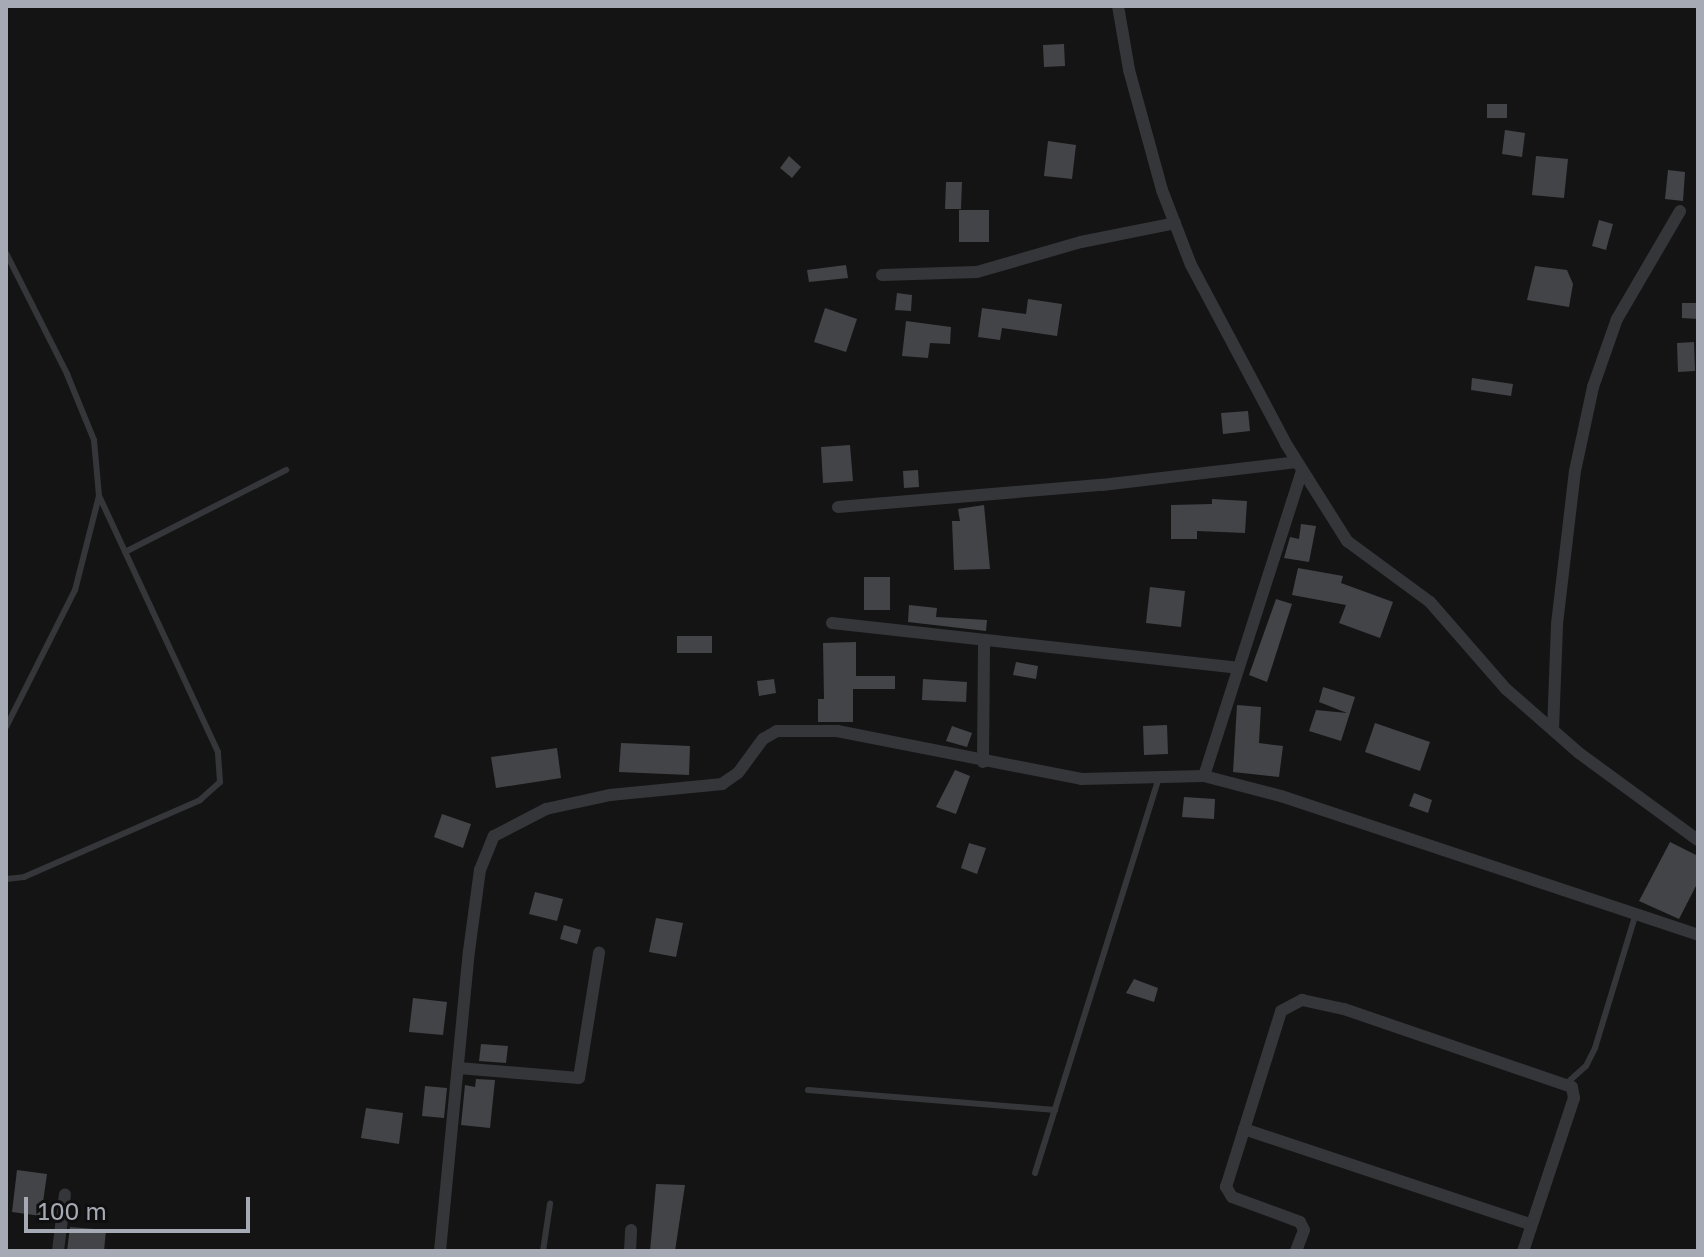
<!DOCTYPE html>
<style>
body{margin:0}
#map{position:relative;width:1704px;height:1257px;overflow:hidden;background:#141415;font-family:"Golos Text",sans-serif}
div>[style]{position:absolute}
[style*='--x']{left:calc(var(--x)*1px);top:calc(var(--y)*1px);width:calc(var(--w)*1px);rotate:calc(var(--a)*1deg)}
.building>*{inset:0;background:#434448}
.lane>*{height:6px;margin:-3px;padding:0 3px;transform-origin:3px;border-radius:3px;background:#35363a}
.street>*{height:12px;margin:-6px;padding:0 6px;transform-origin:6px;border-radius:6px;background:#35363a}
span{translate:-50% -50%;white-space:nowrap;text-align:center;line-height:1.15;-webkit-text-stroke:8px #0f0f10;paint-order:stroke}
.frame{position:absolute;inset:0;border:8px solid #a6aab5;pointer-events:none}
.scale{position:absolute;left:24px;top:1197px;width:226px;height:36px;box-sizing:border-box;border:4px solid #a6aab5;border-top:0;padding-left:10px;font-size:24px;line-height:28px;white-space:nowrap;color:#a6aab5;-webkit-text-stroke:6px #0f0f10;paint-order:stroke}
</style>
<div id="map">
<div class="building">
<i style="clip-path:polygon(1064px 44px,1065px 66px,1044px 67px,1043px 45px)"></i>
<i style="clip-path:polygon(1487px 104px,1507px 104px,1507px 118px,1487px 118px)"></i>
<i style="clip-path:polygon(1505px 130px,1525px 133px,1522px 157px,1502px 154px)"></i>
<i style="clip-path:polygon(1048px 141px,1076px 145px,1072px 179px,1044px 176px)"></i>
<i style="clip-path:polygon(789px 156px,801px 167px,792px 178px,780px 168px)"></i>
<i style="clip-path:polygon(1536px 156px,1568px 159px,1564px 198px,1532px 195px)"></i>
<i style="clip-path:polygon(1668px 170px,1685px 172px,1683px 201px,1665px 199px)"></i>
<i style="clip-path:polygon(946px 182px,962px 182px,961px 209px,945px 209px)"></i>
<i style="clip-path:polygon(959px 210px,989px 210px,989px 242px,959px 242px)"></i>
<i style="clip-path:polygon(1599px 220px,1613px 224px,1606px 250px,1592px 246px)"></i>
<i style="clip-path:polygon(846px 265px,848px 278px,809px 282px,807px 270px)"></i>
<i style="clip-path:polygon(1535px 266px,1567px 270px,1573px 284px,1569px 307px,1527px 300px)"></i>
<i style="clip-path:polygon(897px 293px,912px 295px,911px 311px,895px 310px)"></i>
<i style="clip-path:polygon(1028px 299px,1062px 304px,1057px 336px,1002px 328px,1000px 340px,978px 337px,982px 308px,1026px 314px)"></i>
<i style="clip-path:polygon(1682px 303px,1698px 303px,1698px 319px,1682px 318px)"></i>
<i style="clip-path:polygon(825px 308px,857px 319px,846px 352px,814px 342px)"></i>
<i style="clip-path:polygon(906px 321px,951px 327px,950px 344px,930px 343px,928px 358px,902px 356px)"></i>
<i style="clip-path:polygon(1694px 342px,1695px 371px,1678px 372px,1677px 343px)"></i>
<i style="clip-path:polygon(1472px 378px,1513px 384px,1511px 396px,1471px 390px)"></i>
<i style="clip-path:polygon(1248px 411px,1250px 431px,1223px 434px,1221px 413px)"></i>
<i style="clip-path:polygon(850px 445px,853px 481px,823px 483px,821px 447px)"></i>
<i style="clip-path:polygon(918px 470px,919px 487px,904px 488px,903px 471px)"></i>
<i style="clip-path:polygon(1212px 499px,1247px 501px,1245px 533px,1197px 531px,1197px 539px,1171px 539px,1171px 505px,1212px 504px)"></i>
<i style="clip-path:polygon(984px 505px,990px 569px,954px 570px,952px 521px,960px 521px,958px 509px)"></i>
<i style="clip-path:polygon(1301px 524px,1316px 526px,1309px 562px,1284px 558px,1290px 537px,1299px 539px)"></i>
<i style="clip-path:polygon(1298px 568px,1343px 576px,1341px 583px,1393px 602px,1380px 638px,1339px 623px,1346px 605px,1292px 595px)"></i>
<i style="clip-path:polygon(864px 577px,890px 577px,890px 610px,864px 610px)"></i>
<i style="clip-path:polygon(1150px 587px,1185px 591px,1181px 627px,1146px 623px)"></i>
<i style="clip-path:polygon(1276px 599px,1292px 604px,1267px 682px,1249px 675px)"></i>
<i style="clip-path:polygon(909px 605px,937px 608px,936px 617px,987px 620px,986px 631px,908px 622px)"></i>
<i style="clip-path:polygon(677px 636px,712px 636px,712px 653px,677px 653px)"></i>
<i style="clip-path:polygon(856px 642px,856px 676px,895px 676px,895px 689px,853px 689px,853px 722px,818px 722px,818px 699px,824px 699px,823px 643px)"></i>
<i style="clip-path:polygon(1016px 662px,1038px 666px,1036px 679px,1013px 675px)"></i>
<i style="clip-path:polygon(774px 679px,776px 693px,759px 696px,757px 681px)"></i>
<i style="clip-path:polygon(923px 679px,967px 682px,966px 702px,922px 700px)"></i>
<i style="clip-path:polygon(1323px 687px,1355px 697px,1341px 741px,1309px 731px,1316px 710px,1347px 713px,1319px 702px)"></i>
<i style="clip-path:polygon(1237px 705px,1261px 707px,1259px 743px,1283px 746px,1279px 777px,1233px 772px)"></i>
<i style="clip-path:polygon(1375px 723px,1430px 742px,1420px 771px,1365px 752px)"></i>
<i style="clip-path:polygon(1167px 725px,1168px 754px,1144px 755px,1143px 726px)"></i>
<i style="clip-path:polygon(952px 726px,972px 733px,967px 747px,946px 741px)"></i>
<i style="clip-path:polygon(621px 743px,690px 746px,689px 775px,619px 772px)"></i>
<i style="clip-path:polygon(557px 748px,561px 778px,496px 788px,491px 757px)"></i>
<i style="clip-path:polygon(955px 770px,970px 776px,956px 814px,936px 807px)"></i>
<i style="clip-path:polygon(1414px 793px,1432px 800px,1428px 813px,1409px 806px)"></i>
<i style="clip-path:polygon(1184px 797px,1215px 799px,1214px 819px,1182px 817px)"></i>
<i style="clip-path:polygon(442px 814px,471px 824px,463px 848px,434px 837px)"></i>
<i style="clip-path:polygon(1670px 842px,1698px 856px,1698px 882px,1679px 919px,1639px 901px)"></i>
<i style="clip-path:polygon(969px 843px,986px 848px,977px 874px,961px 868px)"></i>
<i style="clip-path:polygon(535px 892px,563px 899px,557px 921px,529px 914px)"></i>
<i style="clip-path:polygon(656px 918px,683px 923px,676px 957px,649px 952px)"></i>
<i style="clip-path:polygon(564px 925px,581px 930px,577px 944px,560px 939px)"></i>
<i style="clip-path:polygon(1134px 979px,1158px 988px,1154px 1002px,1126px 993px)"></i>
<i style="clip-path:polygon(413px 998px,447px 1002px,443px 1035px,409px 1032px)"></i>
<i style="clip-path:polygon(481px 1044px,508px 1046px,506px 1063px,479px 1061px)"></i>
<i style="clip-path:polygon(476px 1079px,495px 1080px,490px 1128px,461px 1125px,465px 1085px,475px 1087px)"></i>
<i style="clip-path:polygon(425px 1086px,447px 1088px,444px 1118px,422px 1116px)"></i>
<i style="clip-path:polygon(366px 1108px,403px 1113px,399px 1144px,361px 1138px)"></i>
<i style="clip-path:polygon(17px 1170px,47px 1174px,41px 1216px,12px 1212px)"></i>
<i style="clip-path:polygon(656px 1184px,685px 1185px,675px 1251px,650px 1251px)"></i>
<i style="clip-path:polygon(70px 1227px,106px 1230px,104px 1251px,67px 1251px)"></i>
</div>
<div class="lane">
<i style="--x:6;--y:253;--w:136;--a:63.2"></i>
<i style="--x:67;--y:374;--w:71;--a:67.8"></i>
<i style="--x:94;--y:440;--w:56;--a:84.9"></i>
<i style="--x:99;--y:496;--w:97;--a:104.3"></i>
<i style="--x:75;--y:590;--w:153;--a:116.7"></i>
<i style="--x:125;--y:552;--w:181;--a:-27"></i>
<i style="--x:6;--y:879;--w:18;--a:-6"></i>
<i style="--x:24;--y:877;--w:192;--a:-23.6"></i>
<i style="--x:200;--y:800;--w:27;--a:-42"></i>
<i style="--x:220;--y:782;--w:30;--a:-94"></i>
<i style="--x:218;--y:752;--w:282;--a:-114.9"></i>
<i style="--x:1567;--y:1083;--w:25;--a:-42"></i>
<i style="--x:1586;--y:1066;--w:20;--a:-63"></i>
<i style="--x:1595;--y:1048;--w:141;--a:-73.1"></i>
<i style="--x:808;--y:1090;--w:248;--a:4.6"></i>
<i style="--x:1035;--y:1173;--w:415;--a:-72.6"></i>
<i style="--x:543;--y:1251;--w:48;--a:-81.5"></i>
</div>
<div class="street">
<i style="--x:1118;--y:6;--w:65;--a:80.2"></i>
<i style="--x:1129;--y:70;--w:124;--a:74.6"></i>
<i style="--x:1162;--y:190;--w:80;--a:68.9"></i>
<i style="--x:1191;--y:265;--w:203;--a:62"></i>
<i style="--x:1286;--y:444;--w:115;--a:57.8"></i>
<i style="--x:1347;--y:541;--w:103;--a:36.3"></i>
<i style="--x:1430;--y:602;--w:116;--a:48.9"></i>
<i style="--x:1506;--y:689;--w:97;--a:41.2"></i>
<i style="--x:1579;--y:753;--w:147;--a:36.2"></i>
<i style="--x:882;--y:275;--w:95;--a:-1.8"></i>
<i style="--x:977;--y:272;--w:108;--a:-16.1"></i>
<i style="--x:1081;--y:242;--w:96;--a:-11.4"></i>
<i style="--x:838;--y:507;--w:265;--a:-4.8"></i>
<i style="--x:1102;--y:485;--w:196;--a:-6.7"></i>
<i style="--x:832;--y:623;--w:408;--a:6.3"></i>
<i style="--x:1553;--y:730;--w:106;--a:-87.8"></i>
<i style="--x:1557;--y:624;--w:154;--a:-83.3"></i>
<i style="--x:1575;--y:471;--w:86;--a:-77.9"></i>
<i style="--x:1593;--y:387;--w:72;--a:-70.6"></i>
<i style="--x:1617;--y:319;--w:125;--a:-59.7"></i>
<i style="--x:983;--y:762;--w:122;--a:-89.5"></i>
<i style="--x:1204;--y:776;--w:320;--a:-72.2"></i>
<i style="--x:458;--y:1068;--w:121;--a:4.7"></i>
<i style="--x:579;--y:1078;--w:127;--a:-80.9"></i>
<i style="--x:1244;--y:1129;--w:301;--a:18.4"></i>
<i style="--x:58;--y:1251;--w:57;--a:-83"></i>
<i style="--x:440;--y:1251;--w:301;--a:-84.5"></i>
<i style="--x:469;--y:951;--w:82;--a:-82.3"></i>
<i style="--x:480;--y:870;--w:37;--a:-68"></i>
<i style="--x:494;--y:836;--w:59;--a:-27.4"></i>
<i style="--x:546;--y:809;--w:66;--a:-12.3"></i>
<i style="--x:610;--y:795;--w:113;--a:-5.6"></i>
<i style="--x:722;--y:784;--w:19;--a:-35"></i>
<i style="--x:738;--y:773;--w:42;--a:-53.7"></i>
<i style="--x:763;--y:739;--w:16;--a:-30"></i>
<i style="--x:777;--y:731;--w:60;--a:0"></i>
<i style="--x:837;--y:731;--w:249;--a:11.1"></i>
<i style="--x:1081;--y:779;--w:123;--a:-1.4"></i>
<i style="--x:1204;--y:776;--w:80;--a:14.6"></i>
<i style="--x:1281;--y:796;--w:440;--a:18.4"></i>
<i style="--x:630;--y:1251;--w:21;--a:-87"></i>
<i style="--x:1296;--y:1251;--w:22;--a:-69"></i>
<i style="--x:1304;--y:1230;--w:9;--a:-117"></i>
<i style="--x:1300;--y:1222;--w:72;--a:-159.8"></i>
<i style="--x:1232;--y:1197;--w:12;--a:-121"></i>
<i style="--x:1226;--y:1187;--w:184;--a:-72.6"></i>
<i style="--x:1281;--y:1011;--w:24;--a:-28"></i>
<i style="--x:1302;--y:1000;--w:43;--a:12.1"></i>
<i style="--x:1344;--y:1009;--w:241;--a:18.9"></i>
<i style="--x:1572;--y:1087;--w:11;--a:80"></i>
<i style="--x:1574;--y:1098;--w:161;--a:108.4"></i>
</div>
<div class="frame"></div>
<div class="scale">100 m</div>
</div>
